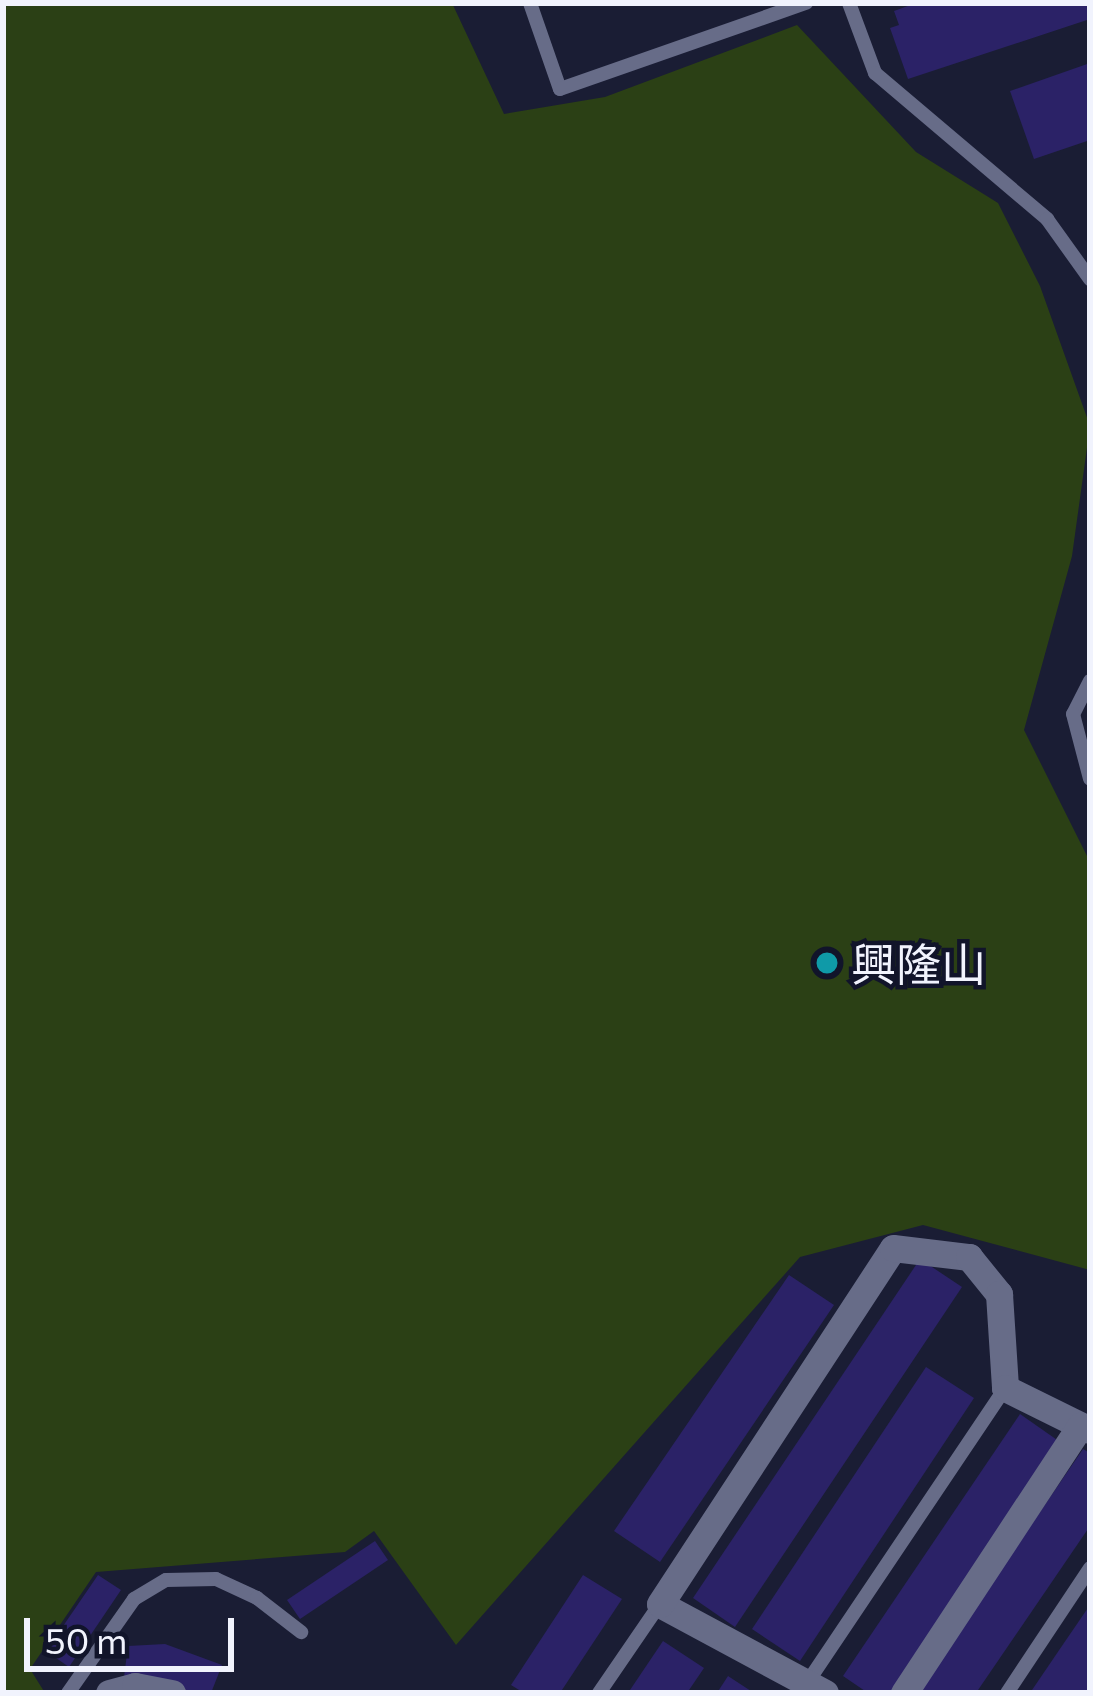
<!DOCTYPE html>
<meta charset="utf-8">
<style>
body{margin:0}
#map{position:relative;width:1093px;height:1696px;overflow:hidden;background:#1a1d34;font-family:Commissioner,"Noto Sans TC",sans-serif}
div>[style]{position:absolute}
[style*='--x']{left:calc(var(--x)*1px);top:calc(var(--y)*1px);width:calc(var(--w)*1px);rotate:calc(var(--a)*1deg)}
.green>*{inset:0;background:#2b4015}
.building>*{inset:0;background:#2b2267}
.lane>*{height:14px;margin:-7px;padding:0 7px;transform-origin:7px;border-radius:7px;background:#676c88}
.street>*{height:27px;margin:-13.5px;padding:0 13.5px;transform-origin:13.5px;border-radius:13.5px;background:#676c88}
.dots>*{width:33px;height:33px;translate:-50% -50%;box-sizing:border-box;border:6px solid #11142a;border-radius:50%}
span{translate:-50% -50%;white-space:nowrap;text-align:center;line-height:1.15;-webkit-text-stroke:9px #11142a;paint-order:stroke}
.poi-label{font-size:45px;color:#f1f3fd}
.left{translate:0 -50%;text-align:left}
.frame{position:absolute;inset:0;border:6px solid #f1f3fd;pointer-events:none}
.scale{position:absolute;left:24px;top:1618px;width:210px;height:54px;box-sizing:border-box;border:6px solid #f1f3fd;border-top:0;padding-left:15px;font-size:36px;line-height:42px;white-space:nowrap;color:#f1f3fd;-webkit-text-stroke:9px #11142a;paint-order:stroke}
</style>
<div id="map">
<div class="green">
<i style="clip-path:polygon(3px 3px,452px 3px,504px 114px,605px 97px,797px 25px,916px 152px,998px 203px,1040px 286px,1090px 426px,1072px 556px,1024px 730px,1090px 862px,1090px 1270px,923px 1225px,800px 1257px,456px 1645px,374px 1531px,345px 1552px,96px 1572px,30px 1669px,45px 1693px,3px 1693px)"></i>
</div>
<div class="building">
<i style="clip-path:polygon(916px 3px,1090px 3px,1090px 19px,908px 79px,890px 28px,899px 25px,894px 11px)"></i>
<i style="clip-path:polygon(1090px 63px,1090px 140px,1034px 159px,1010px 91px)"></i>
<i style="clip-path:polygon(920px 1259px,962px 1287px,735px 1627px,693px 1598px)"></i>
<i style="clip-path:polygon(789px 1275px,834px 1305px,660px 1562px,614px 1531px)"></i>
<i style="clip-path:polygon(926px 1367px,974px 1398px,800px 1661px,752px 1629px)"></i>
<i style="clip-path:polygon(1020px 1414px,1060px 1442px,890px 1693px,868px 1693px,843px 1676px)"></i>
<i style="clip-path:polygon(1083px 1449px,1090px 1453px,1090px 1526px,976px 1693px,916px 1693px)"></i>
<i style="clip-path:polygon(375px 1541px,388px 1560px,300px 1619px,287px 1600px)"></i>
<i style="clip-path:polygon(98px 1575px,121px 1590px,69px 1667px,46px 1651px)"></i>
<i style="clip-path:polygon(583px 1575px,622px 1599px,560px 1693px,524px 1693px,511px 1685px)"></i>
<i style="clip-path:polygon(1090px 1605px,1090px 1693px,1030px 1693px,1066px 1640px)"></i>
<i style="clip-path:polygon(663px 1641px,704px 1668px,687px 1693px,628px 1693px)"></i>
<i style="clip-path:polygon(165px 1644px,222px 1665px,211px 1693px,122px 1693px,128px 1646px)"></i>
<i style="clip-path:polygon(728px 1676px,754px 1693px,717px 1693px)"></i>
</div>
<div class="lane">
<i style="--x:530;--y:3;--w:91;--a:70.8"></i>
<i style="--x:560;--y:89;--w:261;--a:-19.3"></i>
<i style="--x:849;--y:3;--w:75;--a:69.6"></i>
<i style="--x:875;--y:73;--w:226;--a:40.3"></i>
<i style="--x:1047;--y:219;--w:74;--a:54.4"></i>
<i style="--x:1090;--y:681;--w:37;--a:117"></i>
<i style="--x:1073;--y:714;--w:67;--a:75.3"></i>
<i style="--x:807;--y:1683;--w:355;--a:-56.1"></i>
<i style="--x:68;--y:1693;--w:115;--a:-54.9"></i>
<i style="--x:134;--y:1599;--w:37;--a:-31"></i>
<i style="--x:166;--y:1580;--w:50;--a:-1.1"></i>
<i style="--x:216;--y:1579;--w:45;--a:24.9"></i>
<i style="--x:257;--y:1598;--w:56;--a:37.7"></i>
<i style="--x:599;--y:1693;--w:108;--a:-55.6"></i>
<i style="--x:1007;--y:1693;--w:150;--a:-56.4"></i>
</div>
<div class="street">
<i style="--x:109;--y:1693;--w:27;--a:-15"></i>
<i style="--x:135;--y:1686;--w:38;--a:11"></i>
<i style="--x:825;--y:1693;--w:187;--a:-151.7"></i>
<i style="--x:660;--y:1604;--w:425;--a:-56.8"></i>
<i style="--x:893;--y:1248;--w:77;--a:6.8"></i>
<i style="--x:969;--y:1257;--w:48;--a:51"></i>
<i style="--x:999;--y:1294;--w:94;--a:86.3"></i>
<i style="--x:1005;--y:1388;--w:95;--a:26.3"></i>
<i style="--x:904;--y:1693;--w:320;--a:-56.6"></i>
</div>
<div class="dots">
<i style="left:827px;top:963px;background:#0f9aa8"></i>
</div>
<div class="poi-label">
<span class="left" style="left:851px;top:963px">興隆山</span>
</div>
<div class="frame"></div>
<div class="scale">50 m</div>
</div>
